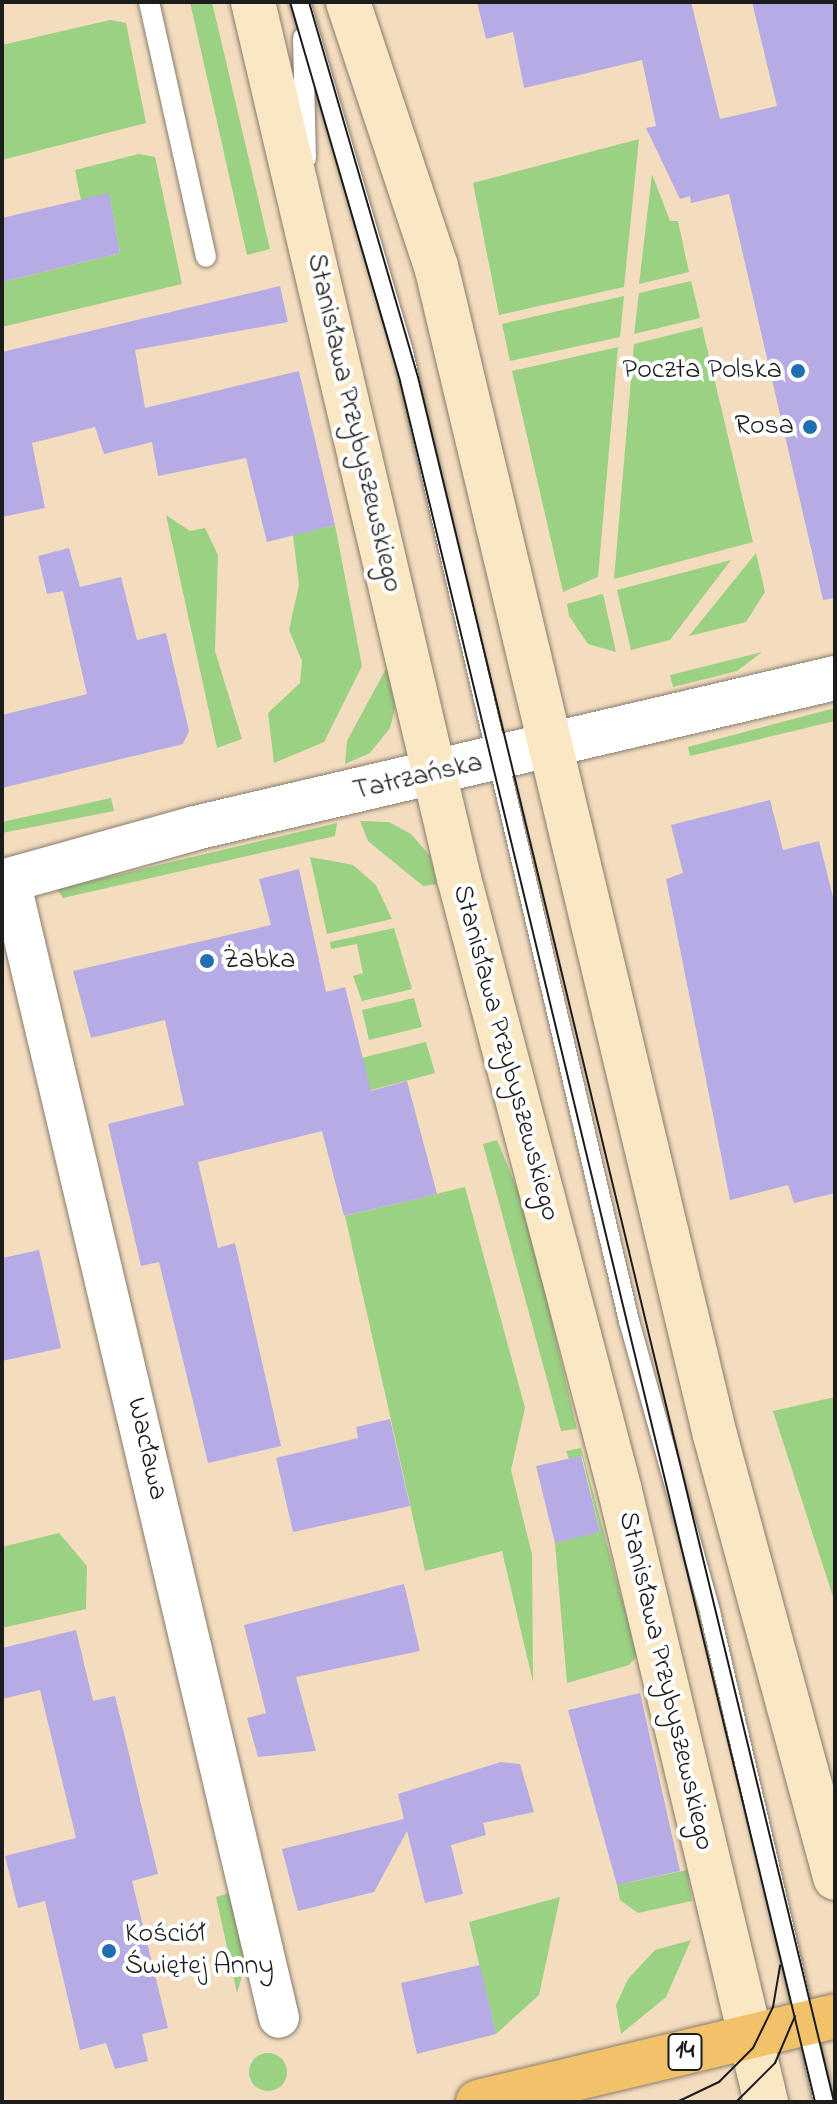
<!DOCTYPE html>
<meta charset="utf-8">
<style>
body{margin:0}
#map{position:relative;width:837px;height:2104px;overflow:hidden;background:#f4ddbf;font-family:"Indie Flower",sans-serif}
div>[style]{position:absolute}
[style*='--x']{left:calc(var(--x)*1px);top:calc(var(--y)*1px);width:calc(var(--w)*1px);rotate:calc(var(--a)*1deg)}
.green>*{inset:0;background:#9bd182}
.round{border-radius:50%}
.building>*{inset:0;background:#b6abe5}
.roads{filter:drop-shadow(0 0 2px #887c6e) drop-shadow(0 0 2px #887c6e)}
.service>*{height:20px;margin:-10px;padding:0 10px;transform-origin:10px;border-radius:10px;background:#fff}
.minor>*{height:40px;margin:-20px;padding:0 20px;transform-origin:20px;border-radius:20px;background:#fff}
.tertiary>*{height:44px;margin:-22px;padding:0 22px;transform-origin:22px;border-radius:22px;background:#fff}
.secondary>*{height:44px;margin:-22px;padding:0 22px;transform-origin:22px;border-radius:22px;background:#fae7c3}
.primary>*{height:44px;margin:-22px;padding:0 22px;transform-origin:22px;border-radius:22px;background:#f2c26a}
.tram>*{height:2px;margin:-1px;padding:0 1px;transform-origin:1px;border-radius:1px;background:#1c1c1c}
.dots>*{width:22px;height:22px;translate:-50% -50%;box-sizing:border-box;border:4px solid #fff;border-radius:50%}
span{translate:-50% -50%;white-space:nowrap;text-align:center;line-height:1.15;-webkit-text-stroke:8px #fff;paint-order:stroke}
.shield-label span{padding:2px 6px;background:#fff;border:2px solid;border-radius:6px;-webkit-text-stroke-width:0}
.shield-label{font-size:26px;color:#1c1c1c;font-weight:700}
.poi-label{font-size:28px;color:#1c1c1c}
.right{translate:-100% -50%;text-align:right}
.left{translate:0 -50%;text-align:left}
.street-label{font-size:28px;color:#1c1c1c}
.frame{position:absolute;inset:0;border:4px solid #1c1c1c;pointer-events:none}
</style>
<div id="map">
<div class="green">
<i style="clip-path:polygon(190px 2px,212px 2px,270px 249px,247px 255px)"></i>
<i style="clip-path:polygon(110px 20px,126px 23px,146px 123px,2px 160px,2px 45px)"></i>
<i style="clip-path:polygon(639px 139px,624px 287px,499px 315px,473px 183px)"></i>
<i style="clip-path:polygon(139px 154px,155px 157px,182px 284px,2px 327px,2px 282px,120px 253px,109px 194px,81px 200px,75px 170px)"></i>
<i style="clip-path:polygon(652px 174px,670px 221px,678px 221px,689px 272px,639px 284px)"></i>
<i style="clip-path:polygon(691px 281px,700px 318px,634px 334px,639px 293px)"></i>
<i style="clip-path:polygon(624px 296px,620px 337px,510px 361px,502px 324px)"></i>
<i style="clip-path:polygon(702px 327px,753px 542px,614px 579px,634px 344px)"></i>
<i style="clip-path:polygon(618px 347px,598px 577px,563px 592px,512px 371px)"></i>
<i style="clip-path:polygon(166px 515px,190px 531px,205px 528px,218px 555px,215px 651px,242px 739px,217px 748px)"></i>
<i style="clip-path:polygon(335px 525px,362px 666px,324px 742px,274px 763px,268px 713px,300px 683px,302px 661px,289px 630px,299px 585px,293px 535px)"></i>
<i style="clip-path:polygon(756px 553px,765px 592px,746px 622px,689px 636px)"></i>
<i style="clip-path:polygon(731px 560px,670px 640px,631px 650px,617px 590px)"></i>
<i style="clip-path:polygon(602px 594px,603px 594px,616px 652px,588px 644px,569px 616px,567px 604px)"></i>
<i style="clip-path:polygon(762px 652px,737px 671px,673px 687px,670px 675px)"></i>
<i style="clip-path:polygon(388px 665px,395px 708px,390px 728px,370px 753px,345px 764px,347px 741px)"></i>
<i style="clip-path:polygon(835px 708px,835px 721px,690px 756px,688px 747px)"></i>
<i style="clip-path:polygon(111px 798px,114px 811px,2px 833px,2px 822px)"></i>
<i style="clip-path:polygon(360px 821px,389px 822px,411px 834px,430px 856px,437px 884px,423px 886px,368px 841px)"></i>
<i style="clip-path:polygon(337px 823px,335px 836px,63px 898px,57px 889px)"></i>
<i style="clip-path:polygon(310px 857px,353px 865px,376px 885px,392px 919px,327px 934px)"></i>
<i style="clip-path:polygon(394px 928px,412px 989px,362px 1001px,353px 976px,363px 973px,357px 944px,331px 949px,330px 942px)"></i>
<i style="clip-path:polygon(414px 998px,422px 1027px,369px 1040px,362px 1010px)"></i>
<i style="clip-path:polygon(426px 1042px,435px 1073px,316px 1105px,309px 1071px)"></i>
<i style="clip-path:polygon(497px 1140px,525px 1208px,577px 1429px,561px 1431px,483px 1144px)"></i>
<i style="clip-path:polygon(465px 1187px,525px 1408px,511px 1470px,532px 1554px,533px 1682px,502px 1551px,425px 1571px,345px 1216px)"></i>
<i style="clip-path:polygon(835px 1397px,835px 1603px,773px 1411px)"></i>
<i style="clip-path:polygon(581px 1448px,637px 1656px,629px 1665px,567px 1683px,555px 1543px,600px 1531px,582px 1456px,569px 1459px,566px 1451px)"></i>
<i style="clip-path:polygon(59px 1533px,87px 1566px,86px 1609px,2px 1628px,2px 1547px)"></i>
<i style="clip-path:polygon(687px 1870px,692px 1901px,638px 1913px,620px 1900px,617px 1885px)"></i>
<i style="clip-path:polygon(233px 1892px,248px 1956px,237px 1993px,216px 1897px)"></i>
<i style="clip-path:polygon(560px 1897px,539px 1995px,496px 2034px,469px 1922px)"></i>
<i style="clip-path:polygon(691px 1940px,666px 1997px,621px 2034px,616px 2005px,628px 1979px,655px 1950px)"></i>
<i class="round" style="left:249px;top:2053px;width:38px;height:38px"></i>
</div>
<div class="building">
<i style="clip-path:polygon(477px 2px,691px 2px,720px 119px,777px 106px,752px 2px,835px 2px,835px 598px,823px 600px,729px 194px,691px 203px,690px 196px,680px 199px,646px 128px,656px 126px,642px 60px,524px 88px,513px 32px,486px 39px)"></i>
<i style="clip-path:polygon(109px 193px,120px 253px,2px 282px,2px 218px)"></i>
<i style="clip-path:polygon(280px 286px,288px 322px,135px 350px,145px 408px,299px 371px,335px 525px,267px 542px,246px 458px,158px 476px,152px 442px,104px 454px,95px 427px,32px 443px,45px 508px,2px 517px,2px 352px)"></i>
<i style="clip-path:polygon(69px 548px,80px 587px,121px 577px,137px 640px,166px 633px,189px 731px,183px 744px,2px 788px,2px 715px,87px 694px,63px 591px,47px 594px,38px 556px)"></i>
<i style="clip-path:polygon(770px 800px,783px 850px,819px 841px,835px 905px,835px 1193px,794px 1203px,788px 1185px,730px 1200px,666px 879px,683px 873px,671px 825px)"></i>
<i style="clip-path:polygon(299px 869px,326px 992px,345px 987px,371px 1091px,407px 1081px,437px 1194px,344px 1216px,322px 1131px,198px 1162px,218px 1248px,235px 1243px,281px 1446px,208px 1463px,159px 1262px,141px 1266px,108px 1124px,184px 1105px,165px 1020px,91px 1038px,73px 971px,271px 925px,259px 879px)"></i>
<i style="clip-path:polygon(39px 1250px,61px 1348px,2px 1361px,2px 1258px)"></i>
<i style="clip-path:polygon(390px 1419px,410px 1506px,293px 1532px,276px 1458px,358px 1438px,356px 1427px)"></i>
<i style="clip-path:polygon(581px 1456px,600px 1532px,555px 1543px,536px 1466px)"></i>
<i style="clip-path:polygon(404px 1584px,420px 1651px,296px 1677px,316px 1751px,258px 1757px,247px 1718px,266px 1713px,244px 1625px)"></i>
<i style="clip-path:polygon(76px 1630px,93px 1701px,115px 1696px,158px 1874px,132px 1881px,168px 2028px,142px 2034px,148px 2061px,115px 2069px,106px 2043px,80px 2050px,45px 1901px,18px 1908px,5px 1856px,76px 1838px,40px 1690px,2px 1699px,2px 1648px)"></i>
<i style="clip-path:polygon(640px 1693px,680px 1871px,617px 1885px,568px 1710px)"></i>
<i style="clip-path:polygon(501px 1762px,520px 1764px,534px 1812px,483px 1823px,486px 1835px,451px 1845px,463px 1894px,425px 1903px,407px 1831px,374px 1892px,298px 1911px,282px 1849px,404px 1819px,398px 1794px)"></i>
<i style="clip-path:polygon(480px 1965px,496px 2034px,417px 2054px,401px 1983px)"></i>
</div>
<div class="roads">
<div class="service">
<i style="--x:149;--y:2;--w:261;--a:77.4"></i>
<i style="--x:300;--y:2;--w:361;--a:73.6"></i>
<i style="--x:402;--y:348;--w:999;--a:76.87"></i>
<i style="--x:629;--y:1321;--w:302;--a:74.4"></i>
<i style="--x:710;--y:1612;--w:503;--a:76.9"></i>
<i style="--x:303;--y:38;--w:120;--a:88.6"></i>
</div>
<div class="minor">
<i style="--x:10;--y:880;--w:1169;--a:76.7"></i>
</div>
<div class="tertiary">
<i style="--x:2;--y:882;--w:200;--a:-15.6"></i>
<i style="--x:195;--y:828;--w:657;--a:-13.19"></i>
</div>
<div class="secondary">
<i style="--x:253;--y:2;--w:900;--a:76.77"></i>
<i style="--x:459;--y:878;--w:634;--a:75.28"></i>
<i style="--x:620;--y:1491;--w:628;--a:76.56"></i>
<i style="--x:348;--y:2;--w:278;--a:71.6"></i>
<i style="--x:436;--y:266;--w:1202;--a:76.58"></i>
<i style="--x:715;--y:1435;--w:459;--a:74.8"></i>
</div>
<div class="primary">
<i style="--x:478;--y:2102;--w:367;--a:-13.5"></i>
</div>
</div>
<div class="tram">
<i style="--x:290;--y:2;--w:395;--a:73.8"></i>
<i style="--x:400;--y:381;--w:1770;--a:76.44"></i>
<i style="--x:309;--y:2;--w:391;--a:73.8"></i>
<i style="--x:418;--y:377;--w:1774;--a:76.44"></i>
<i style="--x:677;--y:2102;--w:47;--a:-25.5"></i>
<i style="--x:719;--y:2082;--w:48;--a:-45"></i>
<i style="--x:753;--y:2048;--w:46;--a:-64"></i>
<i style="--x:773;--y:2007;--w:42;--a:-80.3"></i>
<i style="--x:736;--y:2102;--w:55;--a:-45"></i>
<i style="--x:775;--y:2063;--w:51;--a:-66.9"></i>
</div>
<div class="dots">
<i style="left:798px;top:371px;background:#1f6fb2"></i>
<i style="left:810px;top:427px;background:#1f6fb2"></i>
<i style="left:207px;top:961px;background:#1f6fb2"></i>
<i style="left:109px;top:1951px;background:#1f6fb2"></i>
</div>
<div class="shield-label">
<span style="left:685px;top:2052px">14</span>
</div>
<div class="poi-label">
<span class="right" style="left:782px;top:371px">Poczta Polska</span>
<span class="right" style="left:794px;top:427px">Rosa</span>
<span class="left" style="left:223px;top:961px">Żabka</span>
<span class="left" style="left:125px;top:1951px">Kościół<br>Świętej Anny</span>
</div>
<div class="street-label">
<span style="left:353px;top:423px;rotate:77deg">Stanisława Przybyszewskiego</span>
<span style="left:418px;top:778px;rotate:-13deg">Tatrzańska</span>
<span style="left:505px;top:1053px;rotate:75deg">Stanisława Przybyszewskiego</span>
<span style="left:146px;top:1449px;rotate:77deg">Wacława</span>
<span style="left:665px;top:1681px;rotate:77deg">Stanisława Przybyszewskiego</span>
</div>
<div class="frame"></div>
</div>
